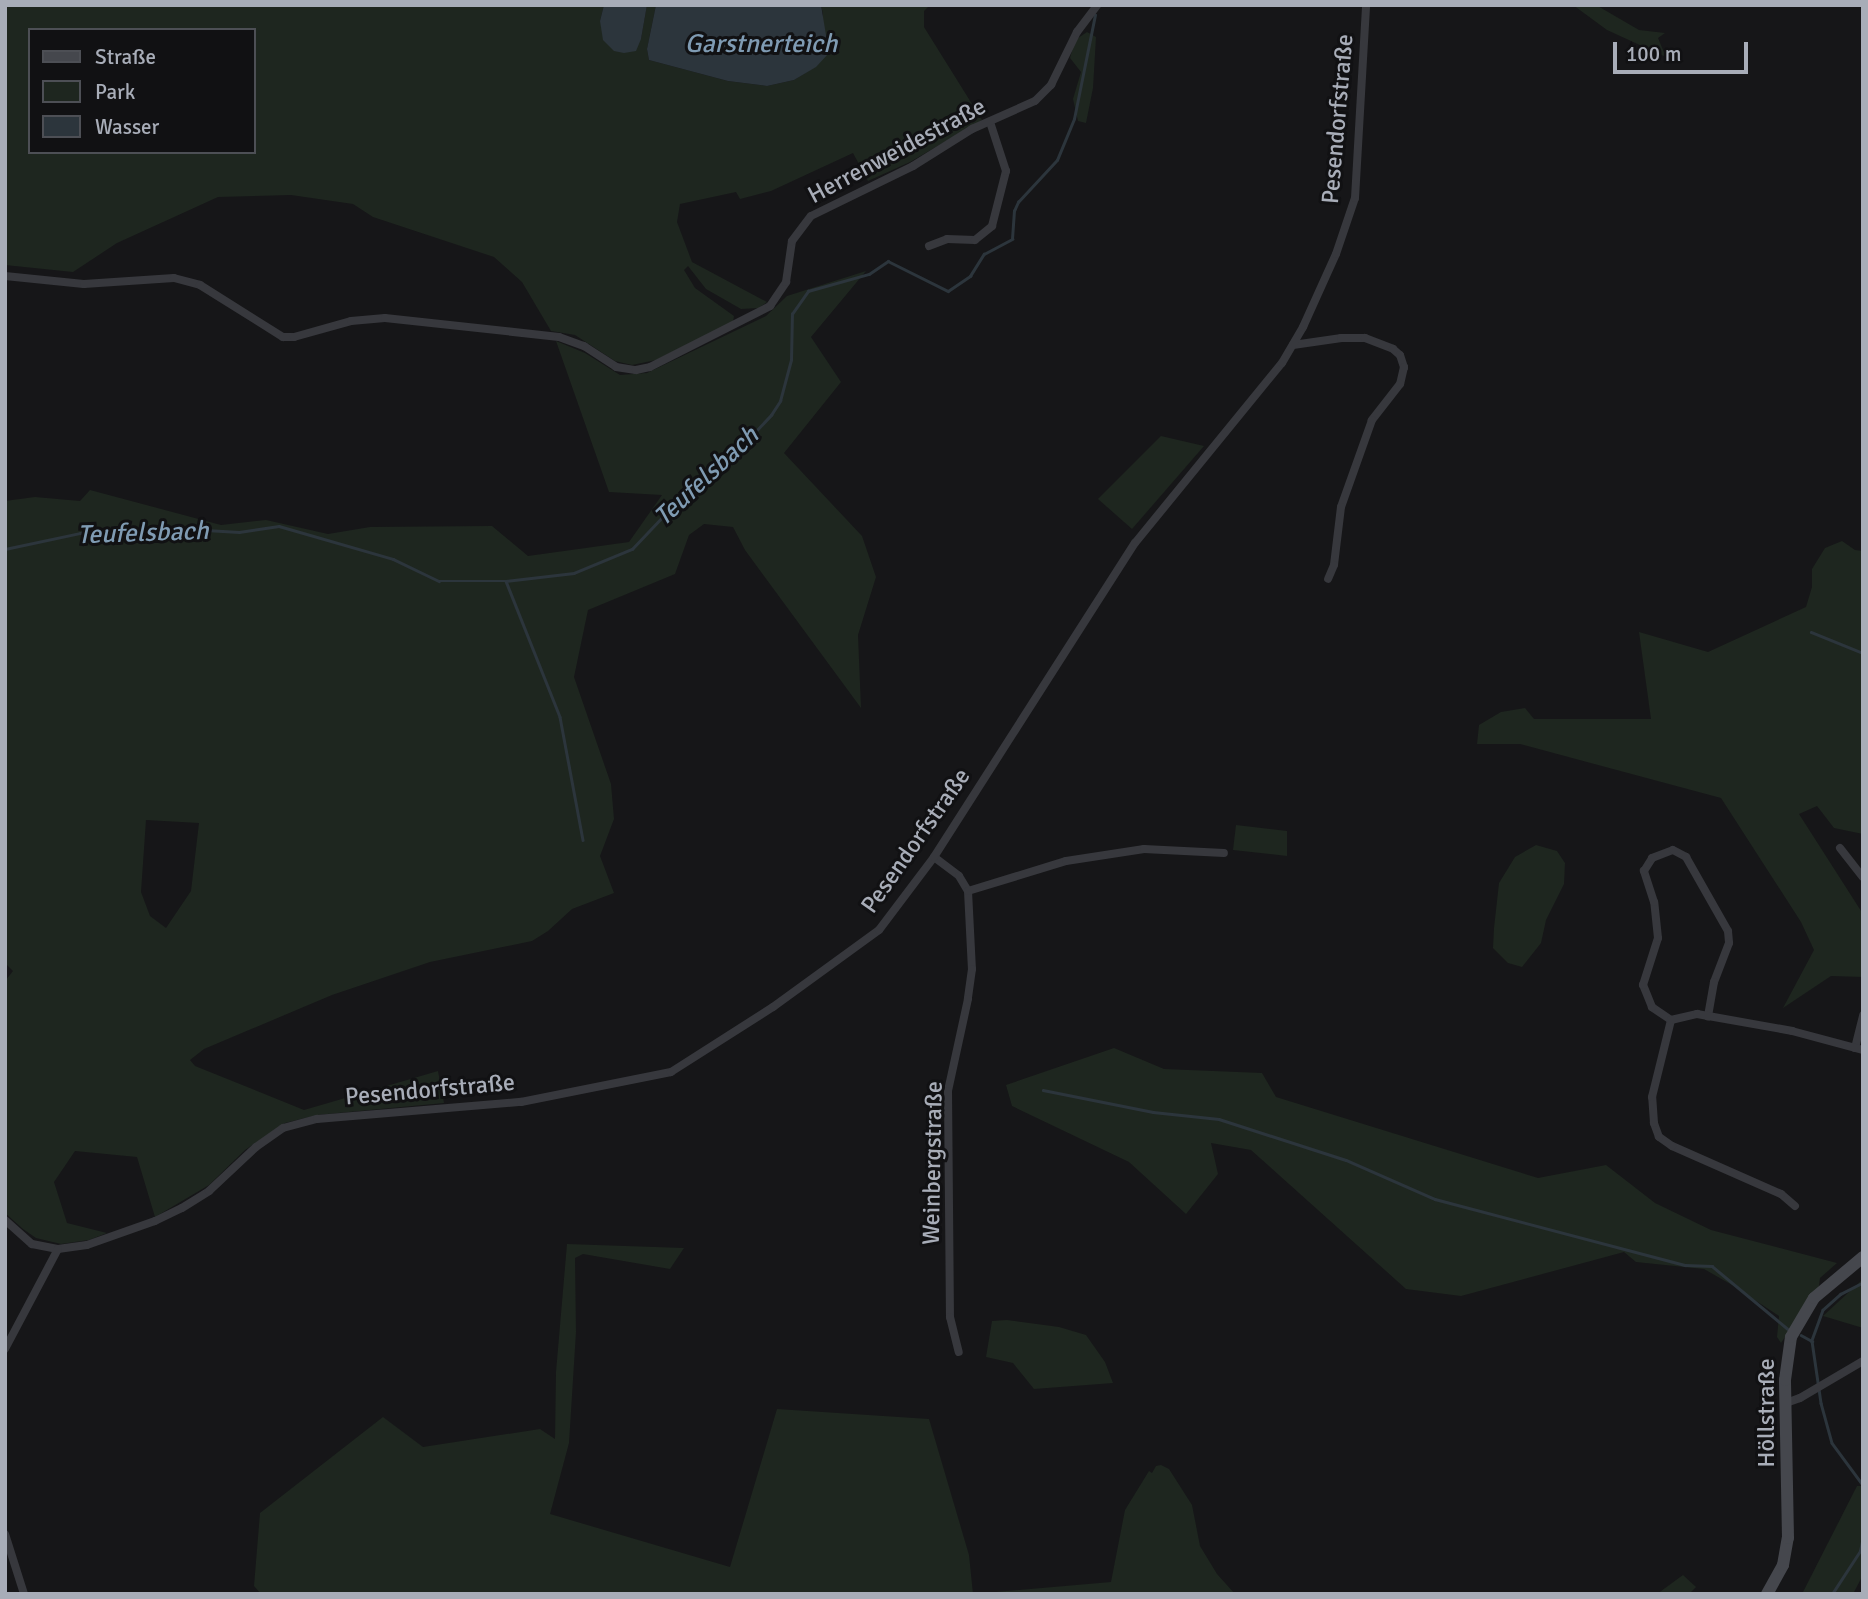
<!DOCTYPE html>
<meta charset="utf-8">
<style>
body{margin:0}
#map{position:relative;width:1868px;height:1599px;overflow:hidden;background:#161618;font-family:Signika,sans-serif}
div>[style]{position:absolute}
[style*='--x']{left:calc(var(--x)*1px);top:calc(var(--y)*1px);width:calc(var(--w)*1px);rotate:calc(var(--a)*1deg)}
.green>*{inset:0;background:#1e261f}
.water>*{inset:0;background:#2c353c}
.stream>*{height:2.5px;margin:-1.25px;padding:0 1.25px;transform-origin:1.25px;border-radius:1.25px;background:#2c353c}
.street>*{height:8px;margin:-4px;padding:0 4px;transform-origin:4px;border-radius:4px;background:#37383d}
.secondary>*{height:12px;margin:-6px;padding:0 6px;transform-origin:6px;border-radius:6px;background:#45474d}
span{translate:-50% -50%;white-space:nowrap;text-align:center;line-height:1.15;-webkit-text-stroke:6px #111113;paint-order:stroke}
.street-label{font-size:24px;color:#a8adb8}
.water-label{font-size:26px;color:#7f9bb3;font-style:italic}
.frame{position:absolute;inset:0;border:7px solid #a8adb8;pointer-events:none}
.legend{position:absolute;left:28px;top:28px;width:228px;height:126px;box-sizing:border-box;background:#111113;border:2px solid #4d4f55;margin:0;padding:9px 12px;list-style:none;font-size:21px;color:#a8adb8}
.legend li{display:flex;align-items:center;gap:14px;height:35px}
.legend b{width:35px;border:2px solid #4d4f55}
.scale{position:absolute;left:1613px;top:42px;width:135px;height:32px;box-sizing:border-box;border:4px solid #a8adb8;border-top:0;padding-left:9px;font-size:21px;line-height:24px;white-space:nowrap;color:#a8adb8;-webkit-text-stroke:5px #111113;paint-order:stroke}
</style>
<div id="map">
<div class="green">
<i style="clip-path:polygon(evenodd,5px 5px,604px 5px,600px 21px,641px 39px,647px 5px,656px 5px,647px 49px,649px 60px,728px 81px,767px 86px,794px 80px,815px 67px,823px 14px,821px 5px,930px 5px,924px 11px,924px 27px,982px 120px,910px 162px,868px 181px,853px 153px,771px 191px,740px 199px,736px 192px,680px 204px,677px 222px,692px 262px,767px 302px,759px 308px,741px 309px,706px 289px,688px 266px,684px 270px,695px 288px,734px 316px,733px 322px,656px 360px,632px 365px,615px 361px,575px 335px,551px 331px,522px 282px,494px 257px,373px 217px,353px 204px,291px 195px,218px 197px,117px 243px,73px 272px,5px 265px,5px 5px,30px 30px,254px 30px,254px 152px,30px 152px,30px 30px)"></i>
<i style="clip-path:polygon(1573px 5px,1596px 5px,1639px 30px,1665px 33px,1658px 38px,1666px 57px,1607px 30px)"></i>
<i style="clip-path:polygon(1087px 32px,1096px 37px,1093px 88px,1086px 123px,1078px 121px,1073px 99px,1081px 72px,1070px 58px,1075px 40px)"></i>
<i style="clip-path:polygon(evenodd,866px 271px,811px 337px,841px 382px,784px 453px,862px 536px,876px 577px,858px 635px,861px 708px,745px 550px,733px 527px,704px 524px,689px 535px,675px 574px,588px 610px,574px 677px,611px 784px,614px 819px,600px 856px,614px 893px,572px 909px,548px 931px,532px 941px,430px 962px,332px 995px,204px 1049px,190px 1060px,195px 1066px,304px 1110px,438px 1071px,444px 1103px,317px 1115px,285px 1123px,245px 1150px,209px 1185px,155px 1217px,137px 1157px,75px 1151px,54px 1182px,67px 1223px,107px 1233px,89px 1240px,61px 1244px,36px 1238px,23px 1229px,5px 1213px,5px 981px,13px 971px,5px 963px,5px 501px,35px 497px,80px 501px,90px 490px,221px 525px,266px 520px,328px 534px,370px 527px,492px 526px,528px 556px,629px 542px,662px 495px,609px 492px,556px 341px,585px 353px,620px 375px,647px 373px,766px 316px,787px 296px,866px 271px,146px 820px,199px 823px,191px 891px,166px 928px,150px 916px,141px 892px,146px 820px)"></i>
<i style="clip-path:polygon(1161px 436px,1204px 446px,1132px 529px,1098px 499px)"></i>
<i style="clip-path:polygon(1842px 541px,1855px 550px,1863px 551px,1863px 834px,1834px 828px,1817px 806px,1799px 814px,1863px 914px,1863px 977px,1831px 976px,1783px 1008px,1814px 950px,1801px 922px,1721px 798px,1520px 744px,1477px 744px,1479px 725px,1501px 712px,1525px 708px,1534px 719px,1651px 719px,1639px 632px,1708px 652px,1806px 607px,1812px 587px,1812px 569px,1825px 548px)"></i>
<i style="clip-path:polygon(1236px 825px,1287px 831px,1287px 856px,1233px 850px)"></i>
<i style="clip-path:polygon(1536px 845px,1557px 851px,1565px 863px,1564px 884px,1546px 920px,1541px 943px,1522px 967px,1508px 963px,1493px 948px,1494px 928px,1499px 883px,1515px 857px)"></i>
<i style="clip-path:polygon(1114px 1048px,1164px 1069px,1262px 1073px,1276px 1097px,1538px 1178px,1606px 1165px,1655px 1203px,1711px 1230px,1837px 1263px,1820px 1278px,1819px 1286px,1781px 1343px,1777px 1337px,1779px 1316px,1732px 1285px,1704px 1269px,1636px 1262px,1624px 1252px,1461px 1296px,1406px 1289px,1251px 1150px,1211px 1143px,1218px 1174px,1186px 1214px,1129px 1162px,1012px 1106px,1006px 1085px)"></i>
<i style="clip-path:polygon(567px 1244px,684px 1248px,670px 1269px,583px 1254px,575px 1258px,576px 1332px,569px 1443px,550px 1514px,730px 1567px,777px 1409px,929px 1419px,969px 1555px,973px 1594px,1111px 1582px,1125px 1510px,1149px 1471px,1152px 1473px,1156px 1466px,1161px 1465px,1169px 1469px,1192px 1505px,1200px 1546px,1217px 1574px,1235px 1594px,261px 1594px,254px 1586px,260px 1513px,383px 1417px,423px 1447px,540px 1429px,555px 1439px,556px 1372px)"></i>
<i style="clip-path:polygon(1863px 1279px,1863px 1328px,1823px 1316px)"></i>
<i style="clip-path:polygon(1007px 1320px,1059px 1327px,1086px 1335px,1105px 1362px,1113px 1383px,1034px 1389px,1013px 1363px,986px 1357px,992px 1321px)"></i>
<i style="clip-path:polygon(1857px 1486px,1863px 1486px,1863px 1575px,1853px 1594px,1802px 1594px)"></i>
<i style="clip-path:polygon(1683px 1575px,1696px 1587px,1689px 1594px,1657px 1594px)"></i>
</div>
<div class="water">
<i style="clip-path:polygon(604px 5px,647px 5px,641px 39px,636px 51px,624px 53px,614px 51px,603px 40px,600px 21px)"></i>
<i style="clip-path:polygon(656px 5px,821px 5px,829px 53px,816px 67px,794px 80px,767px 86px,728px 81px,649px 60px,647px 49px)"></i>
</div>
<div class="stream">
<i style="--x:5;--y:549;--w:77;--a:-12"></i>
<i style="--x:80;--y:533;--w:109;--a:-2.1"></i>
<i style="--x:189;--y:529;--w:50;--a:3.4"></i>
<i style="--x:239;--y:532;--w:40;--a:-8.5"></i>
<i style="--x:279;--y:526;--w:119;--a:16.1"></i>
<i style="--x:393;--y:559;--w:51;--a:25.6"></i>
<i style="--x:439;--y:581;--w:67;--a:0"></i>
<i style="--x:506;--y:581;--w:68;--a:-6.7"></i>
<i style="--x:574;--y:573;--w:63;--a:-22.5"></i>
<i style="--x:632;--y:549;--w:110;--a:-46.5"></i>
<i style="--x:708;--y:469;--w:37;--a:-33"></i>
<i style="--x:739;--y:449;--w:47;--a:-46.7"></i>
<i style="--x:771;--y:415;--w:17;--a:-57"></i>
<i style="--x:780;--y:401;--w:42;--a:-75"></i>
<i style="--x:791;--y:360;--w:46;--a:-88.8"></i>
<i style="--x:792;--y:314;--w:28;--a:-55"></i>
<i style="--x:808;--y:291;--w:63;--a:-15.6"></i>
<i style="--x:869;--y:274;--w:23;--a:-34"></i>
<i style="--x:888;--y:261;--w:67;--a:26.6"></i>
<i style="--x:948;--y:291;--w:27;--a:-34"></i>
<i style="--x:970;--y:276;--w:26;--a:-58"></i>
<i style="--x:984;--y:254;--w:32;--a:-28"></i>
<i style="--x:1012;--y:239;--w:28;--a:-86"></i>
<i style="--x:1014;--y:211;--w:10;--a:-66"></i>
<i style="--x:1018;--y:202;--w:57;--a:-47.1"></i>
<i style="--x:1057;--y:160;--w:44;--a:-67.5"></i>
<i style="--x:1074;--y:119;--w:106;--a:-78.6"></i>
<i style="--x:506;--y:581;--w:146;--a:68.3"></i>
<i style="--x:560;--y:717;--w:125;--a:79.4"></i>
<i style="--x:1811;--y:632;--w:56;--a:22"></i>
<i style="--x:1043;--y:1090;--w:112;--a:11.3"></i>
<i style="--x:1153;--y:1112;--w:66;--a:6.1"></i>
<i style="--x:1219;--y:1119;--w:133;--a:17.9"></i>
<i style="--x:1346;--y:1160;--w:97;--a:23.7"></i>
<i style="--x:1435;--y:1199;--w:259;--a:14.8"></i>
<i style="--x:1685;--y:1265;--w:27;--a:2"></i>
<i style="--x:1712;--y:1266;--w:99;--a:39.7"></i>
<i style="--x:1863;--y:1283;--w:25;--a:153"></i>
<i style="--x:1841;--y:1294;--w:24;--a:138"></i>
<i style="--x:1823;--y:1310;--w:33;--a:110"></i>
<i style="--x:1812;--y:1341;--w:63;--a:81.7"></i>
<i style="--x:1821;--y:1403;--w:41;--a:74.6"></i>
<i style="--x:1832;--y:1443;--w:52;--a:53.6"></i>
<i style="--x:1801;--y:1335;--w:13;--a:29"></i>
<i style="--x:1832;--y:1594;--w:51;--a:-56.9"></i>
<i style="--x:1860;--y:1551;--w:14;--a:-78"></i>
</div>
<div class="street">
<i style="--x:929;--y:246;--w:19;--a:-21"></i>
<i style="--x:947;--y:239;--w:28;--a:2"></i>
<i style="--x:975;--y:240;--w:22;--a:-39"></i>
<i style="--x:992;--y:226;--w:57;--a:-75.7"></i>
<i style="--x:1006;--y:171;--w:52;--a:-108.1"></i>
<i style="--x:5;--y:276;--w:79;--a:5.8"></i>
<i style="--x:84;--y:284;--w:90;--a:-3.8"></i>
<i style="--x:174;--y:278;--w:27;--a:15"></i>
<i style="--x:200;--y:285;--w:98;--a:32.1"></i>
<i style="--x:283;--y:337;--w:11;--a:0"></i>
<i style="--x:294;--y:337;--w:59;--a:-15.7"></i>
<i style="--x:351;--y:321;--w:34;--a:-5"></i>
<i style="--x:385;--y:318;--w:175;--a:6.2"></i>
<i style="--x:559;--y:337;--w:27;--a:20"></i>
<i style="--x:584;--y:346;--w:38;--a:33"></i>
<i style="--x:616;--y:367;--w:20;--a:9"></i>
<i style="--x:636;--y:370;--w:14;--a:-12"></i>
<i style="--x:650;--y:367;--w:135;--a:-26.9"></i>
<i style="--x:770;--y:306;--w:29;--a:-56"></i>
<i style="--x:786;--y:282;--w:41;--a:-81.7"></i>
<i style="--x:792;--y:241;--w:31;--a:-53"></i>
<i style="--x:811;--y:216;--w:114;--a:-26.1"></i>
<i style="--x:913;--y:166;--w:70;--a:-32.1"></i>
<i style="--x:972;--y:129;--w:69;--a:-24"></i>
<i style="--x:1035;--y:101;--w:23;--a:-45"></i>
<i style="--x:1051;--y:85;--w:59;--a:-63.9"></i>
<i style="--x:1077;--y:32;--w:34;--a:-53"></i>
<i style="--x:1293;--y:345;--w:49;--a:-8.3"></i>
<i style="--x:1341;--y:338;--w:24;--a:0"></i>
<i style="--x:1365;--y:338;--w:30;--a:21"></i>
<i style="--x:1393;--y:349;--w:9;--a:41"></i>
<i style="--x:1400;--y:355;--w:13;--a:72"></i>
<i style="--x:1404;--y:367;--w:17;--a:103"></i>
<i style="--x:1400;--y:384;--w:46;--a:127.9"></i>
<i style="--x:1372;--y:420;--w:92;--a:109.6"></i>
<i style="--x:1341;--y:507;--w:58;--a:96.9"></i>
<i style="--x:1334;--y:565;--w:15;--a:113"></i>
<i style="--x:1840;--y:848;--w:37;--a:52"></i>
<i style="--x:934;--y:857;--w:31;--a:37"></i>
<i style="--x:959;--y:876;--w:17;--a:59"></i>
<i style="--x:968;--y:891;--w:78;--a:87.1"></i>
<i style="--x:972;--y:969;--w:30;--a:98"></i>
<i style="--x:968;--y:999;--w:94;--a:102.3"></i>
<i style="--x:948;--y:1091;--w:226;--a:89.5"></i>
<i style="--x:950;--y:1317;--w:36;--a:76"></i>
<i style="--x:968;--y:891;--w:102;--a:-17"></i>
<i style="--x:1066;--y:861;--w:79;--a:-8.7"></i>
<i style="--x:1144;--y:849;--w:80;--a:2.9"></i>
<i style="--x:1671;--y:1020;--w:23;--a:-146"></i>
<i style="--x:1652;--y:1007;--w:24;--a:-112"></i>
<i style="--x:1643;--y:985;--w:49;--a:-72.3"></i>
<i style="--x:1658;--y:938;--w:36;--a:-96"></i>
<i style="--x:1654;--y:902;--w:33;--a:-108"></i>
<i style="--x:1644;--y:871;--w:15;--a:-58"></i>
<i style="--x:1652;--y:858;--w:22;--a:-21"></i>
<i style="--x:1673;--y:850;--w:15;--a:28"></i>
<i style="--x:1686;--y:857;--w:85;--a:60.4"></i>
<i style="--x:1728;--y:931;--w:12;--a:85"></i>
<i style="--x:1729;--y:943;--w:42;--a:111"></i>
<i style="--x:1714;--y:982;--w:35;--a:100"></i>
<i style="--x:1855;--y:1048;--w:34;--a:-76"></i>
<i style="--x:1795;--y:1206;--w:18;--a:-139"></i>
<i style="--x:1781;--y:1194;--w:119;--a:-156.2"></i>
<i style="--x:1672;--y:1146;--w:16;--a:-145"></i>
<i style="--x:1659;--y:1137;--w:15;--a:-110"></i>
<i style="--x:1654;--y:1123;--w:26;--a:-94"></i>
<i style="--x:1652;--y:1097;--w:79;--a:-76.1"></i>
<i style="--x:1671;--y:1020;--w:27;--a:-13"></i>
<i style="--x:1697;--y:1014;--w:97;--a:10.1"></i>
<i style="--x:1792;--y:1031;--w:73;--a:15"></i>
<i style="--x:5;--y:1220;--w:36;--a:42"></i>
<i style="--x:32;--y:1244;--w:26;--a:11"></i>
<i style="--x:58;--y:1249;--w:29;--a:-8"></i>
<i style="--x:87;--y:1245;--w:72;--a:-19.4"></i>
<i style="--x:155;--y:1221;--w:30;--a:-26"></i>
<i style="--x:182;--y:1208;--w:32;--a:-32"></i>
<i style="--x:209;--y:1191;--w:64;--a:-43.1"></i>
<i style="--x:256;--y:1147;--w:33;--a:-35"></i>
<i style="--x:283;--y:1128;--w:35;--a:-15"></i>
<i style="--x:317;--y:1119;--w:205;--a:-4.8"></i>
<i style="--x:521;--y:1102;--w:153;--a:-11.3"></i>
<i style="--x:671;--y:1072;--w:121;--a:-32.5"></i>
<i style="--x:773;--y:1007;--w:131;--a:-36"></i>
<i style="--x:879;--y:930;--w:91;--a:-53"></i>
<i style="--x:934;--y:857;--w:373;--a:-57.4"></i>
<i style="--x:1135;--y:543;--w:232;--a:-50.8"></i>
<i style="--x:1282;--y:363;--w:42;--a:-59.7"></i>
<i style="--x:1303;--y:327;--w:80;--a:-65.7"></i>
<i style="--x:1336;--y:254;--w:59;--a:-71.3"></i>
<i style="--x:1355;--y:198;--w:193;--a:-86.7"></i>
<i style="--x:5;--y:1349;--w:113;--a:-62.1"></i>
<i style="--x:1786;--y:1403;--w:15;--a:-20"></i>
<i style="--x:1800;--y:1398;--w:73;--a:-30.4"></i>
<i style="--x:5;--y:1534;--w:63;--a:72.4"></i>
</div>
<div class="secondary">
<i style="--x:1767;--y:1594;--w:33;--a:-61"></i>
<i style="--x:1783;--y:1565;--w:27;--a:-80"></i>
<i style="--x:1788;--y:1538;--w:158;--a:-91.1"></i>
<i style="--x:1785;--y:1380;--w:43;--a:-82.1"></i>
<i style="--x:1791;--y:1337;--w:45;--a:-59.5"></i>
<i style="--x:1814;--y:1298;--w:64;--a:-39.9"></i>
</div>
<div class="street-label">
<span style="left:1338px;top:119px;rotate:-85deg">Pesendorfstraße</span>
<span style="left:897px;top:151px;rotate:-28deg">Herrenweidestraße</span>
<span style="left:916px;top:841px;rotate:-55deg">Pesendorfstraße</span>
<span style="left:430px;top:1090px;rotate:-5deg">Pesendorfstraße</span>
<span style="left:933px;top:1163px;rotate:-89deg">Weinbergstraße</span>
<span style="left:1767px;top:1413px;rotate:-90deg">Höllstraße</span>
</div>
<div class="water-label">
<span style="left:761px;top:45px">Garstnerteich</span>
<span style="left:707px;top:477px;rotate:-43deg">Teufelsbach</span>
<span style="left:143px;top:534px;rotate:-2deg">Teufelsbach</span>
</div>
<div class="frame"></div>
<ul class="legend">
<li><b style="height:9px;background:#45474d"></b>Straße</li>
<li><b style="height:19px;background:#1e261f"></b>Park</li>
<li><b style="height:19px;background:#2c353c"></b>Wasser</li>
</ul>
<div class="scale">100 m</div>
</div>
